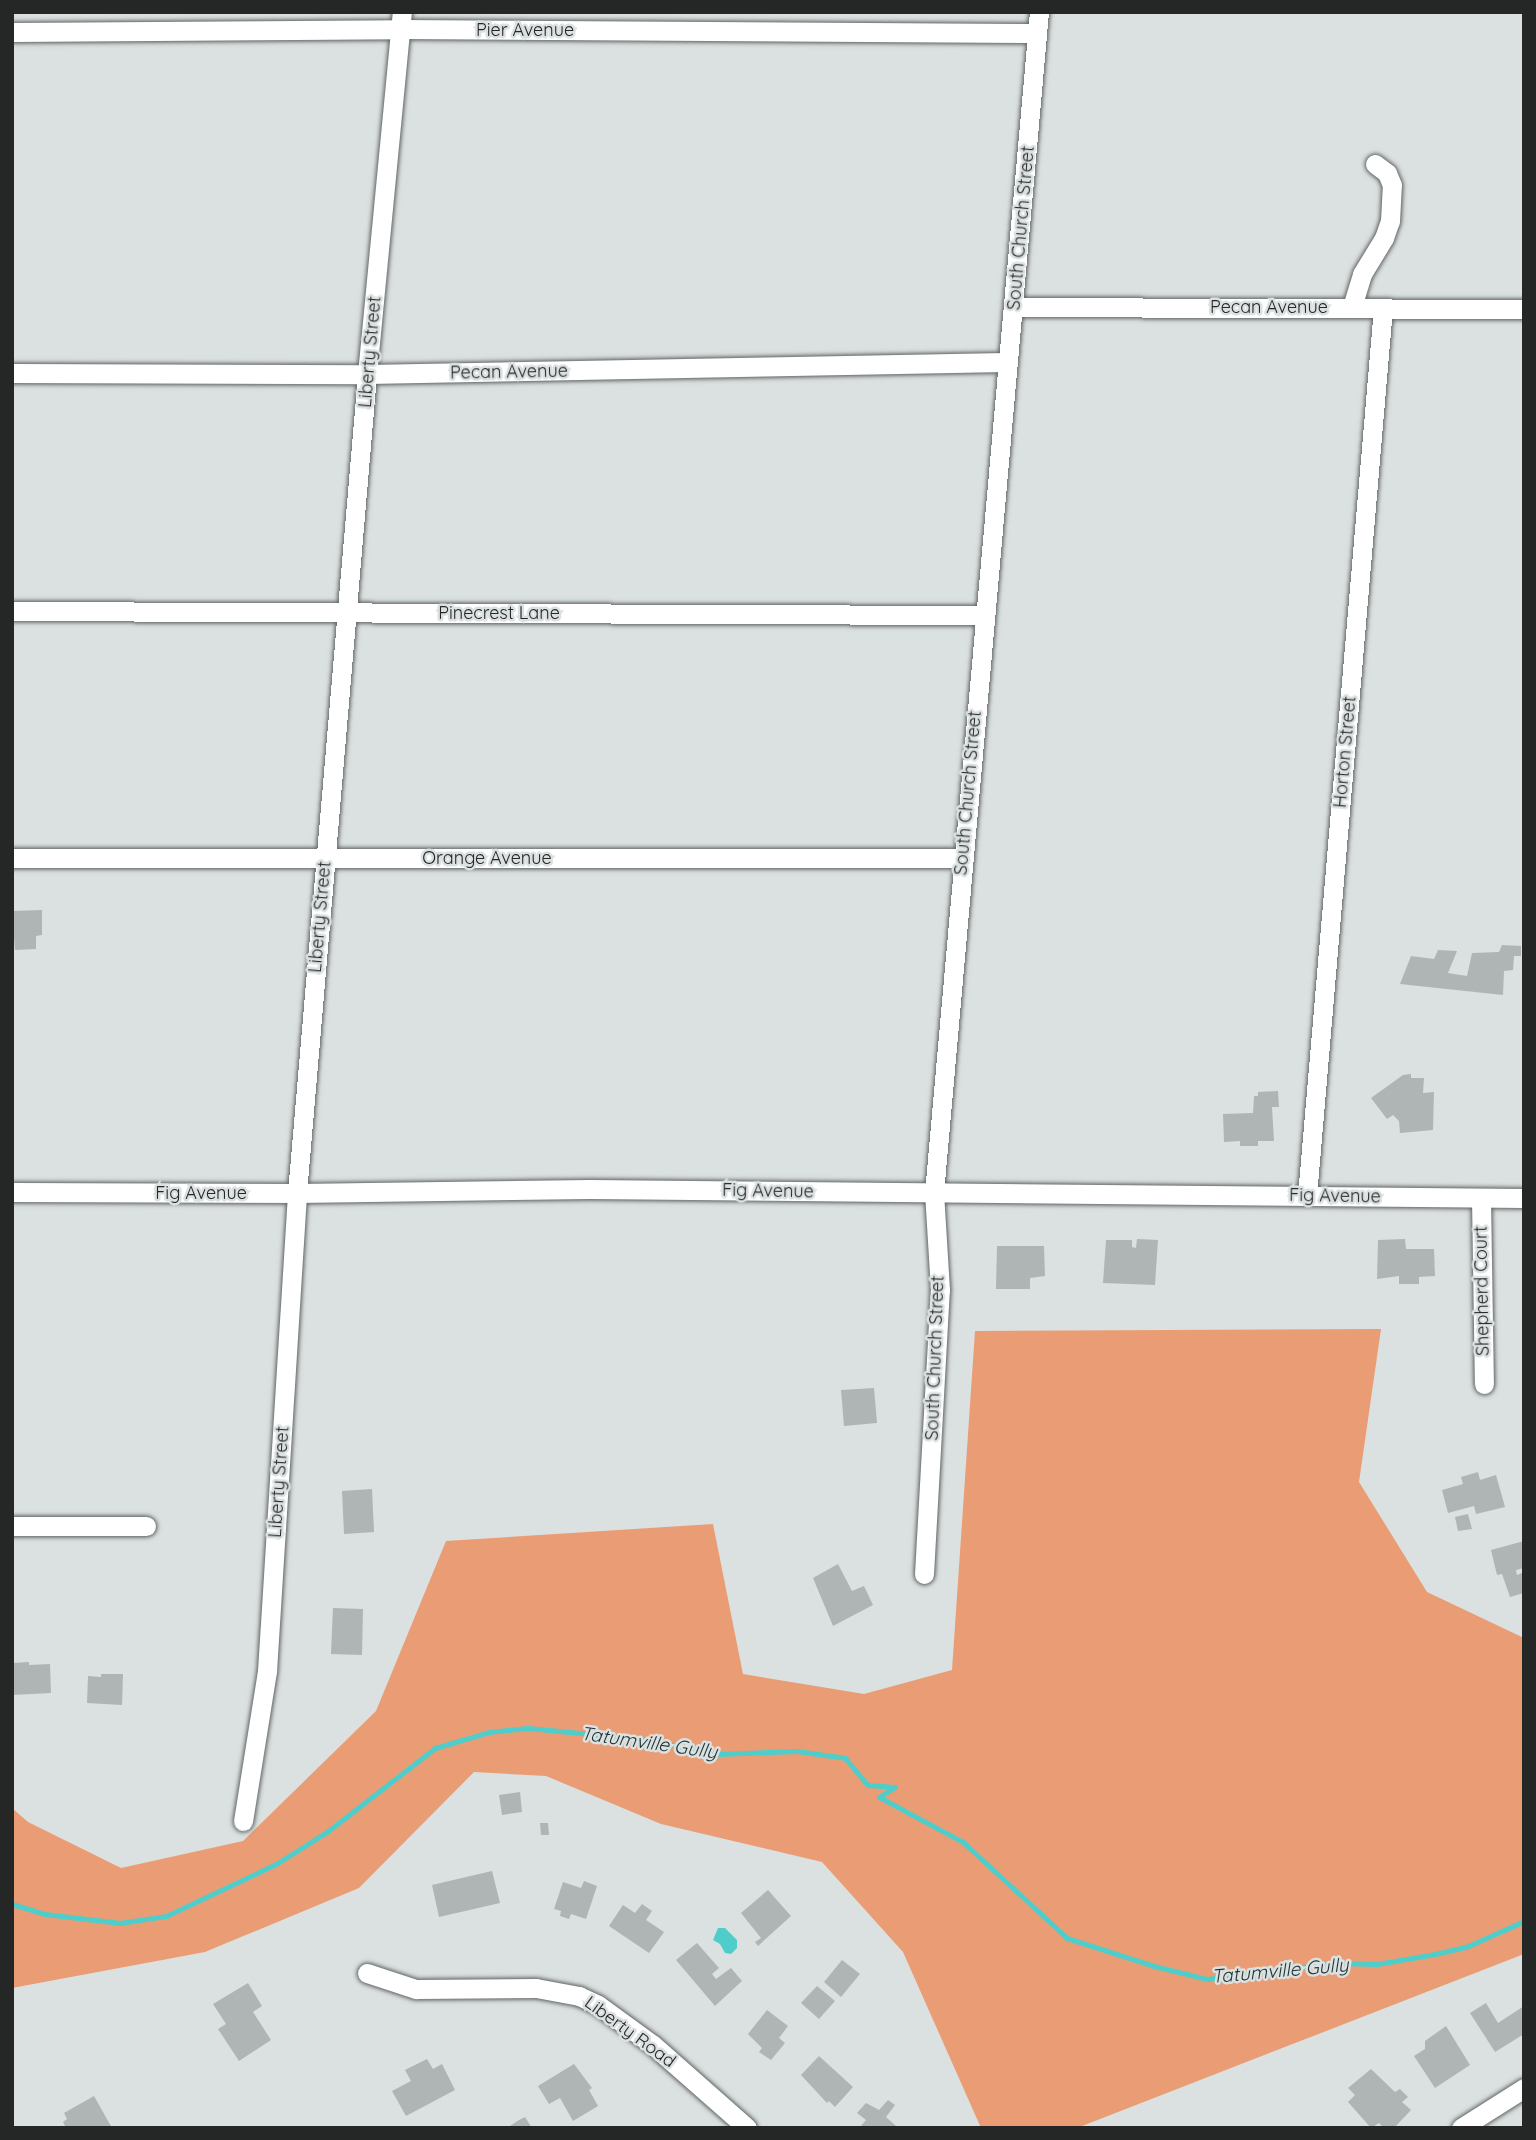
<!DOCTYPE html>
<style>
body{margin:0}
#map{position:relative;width:1536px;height:2140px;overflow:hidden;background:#dbe0e0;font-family:Quicksand,sans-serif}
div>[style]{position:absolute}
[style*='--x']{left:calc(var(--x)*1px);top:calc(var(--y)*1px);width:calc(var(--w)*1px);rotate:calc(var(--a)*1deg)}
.green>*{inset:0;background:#ea9d74}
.water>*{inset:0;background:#4fcdca}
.stream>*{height:5px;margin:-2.5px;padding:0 2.5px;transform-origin:2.5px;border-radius:2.5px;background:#4fcdca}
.building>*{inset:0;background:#afb4b4}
.roads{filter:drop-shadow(0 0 2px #606565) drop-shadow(0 0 2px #606565)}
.minor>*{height:19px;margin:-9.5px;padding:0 9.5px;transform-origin:9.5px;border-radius:9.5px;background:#fff}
span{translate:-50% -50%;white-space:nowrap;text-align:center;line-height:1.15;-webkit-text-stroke:5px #dbe0e0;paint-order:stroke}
.street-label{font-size:18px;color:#252727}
.water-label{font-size:19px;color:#1c3232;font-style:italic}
.frame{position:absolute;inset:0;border:14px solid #252727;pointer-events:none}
</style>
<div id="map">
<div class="green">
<i style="clip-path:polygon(1381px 1329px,1359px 1482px,1427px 1592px,1524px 1638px,1524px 1954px,1077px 2128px,981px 2128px,903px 1952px,822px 1862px,661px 1824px,546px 1776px,474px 1772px,359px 1888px,205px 1952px,12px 1988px,12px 1808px,28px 1822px,121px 1868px,243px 1841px,376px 1711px,446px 1541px,713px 1524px,743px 1674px,864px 1694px,952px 1670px,975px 1331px)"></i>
</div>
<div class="water">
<i style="clip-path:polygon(718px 1928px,725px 1928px,737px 1940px,737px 1948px,731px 1954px,725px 1953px,720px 1944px,713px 1940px)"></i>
</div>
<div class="stream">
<i style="--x:12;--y:1904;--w:34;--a:17"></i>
<i style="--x:45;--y:1914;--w:76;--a:6.8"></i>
<i style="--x:120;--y:1923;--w:47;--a:-8.7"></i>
<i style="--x:166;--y:1916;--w:122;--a:-25.3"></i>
<i style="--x:276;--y:1864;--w:62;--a:-32.4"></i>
<i style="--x:328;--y:1831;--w:135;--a:-37.8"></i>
<i style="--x:435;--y:1748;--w:56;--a:-16.5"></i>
<i style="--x:489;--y:1732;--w:39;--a:-6"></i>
<i style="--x:528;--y:1728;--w:115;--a:5.5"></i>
<i style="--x:642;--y:1739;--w:77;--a:11.2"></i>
<i style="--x:718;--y:1754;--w:79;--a:-2.2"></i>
<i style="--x:797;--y:1751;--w:49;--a:8.3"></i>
<i style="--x:845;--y:1758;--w:35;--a:50"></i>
<i style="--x:868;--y:1785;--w:27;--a:4"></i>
<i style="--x:895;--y:1787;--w:19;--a:148"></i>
<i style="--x:879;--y:1797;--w:95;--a:28.2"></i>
<i style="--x:963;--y:1842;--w:142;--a:42.7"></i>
<i style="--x:1067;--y:1938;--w:91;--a:17.8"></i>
<i style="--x:1154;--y:1966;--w:55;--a:13.8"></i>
<i style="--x:1207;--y:1979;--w:128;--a:-7.2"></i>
<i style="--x:1334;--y:1963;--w:43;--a:1.3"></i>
<i style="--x:1377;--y:1964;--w:59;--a:-9.8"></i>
<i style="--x:1435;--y:1954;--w:32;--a:-13"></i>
<i style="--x:1466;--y:1947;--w:64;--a:-24.1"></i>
</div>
<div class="building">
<i style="clip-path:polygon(42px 910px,42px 935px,36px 936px,36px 949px,15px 950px,12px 911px)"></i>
<i style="clip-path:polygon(1502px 945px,1521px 946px,1521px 956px,1514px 956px,1513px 970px,1504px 971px,1503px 995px,1400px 984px,1411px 956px,1434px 959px,1438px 950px,1457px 951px,1448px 973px,1467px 976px,1472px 953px,1499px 952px)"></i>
<i style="clip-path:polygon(1411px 1074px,1411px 1078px,1424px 1078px,1423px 1093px,1434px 1092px,1433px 1130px,1400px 1133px,1399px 1121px,1393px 1115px,1387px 1119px,1371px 1098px,1403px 1075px)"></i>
<i style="clip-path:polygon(1278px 1091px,1279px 1107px,1272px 1107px,1274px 1141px,1258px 1141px,1258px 1146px,1240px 1146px,1240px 1141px,1224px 1142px,1223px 1114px,1253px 1113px,1254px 1096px,1258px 1096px,1258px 1092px)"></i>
<i style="clip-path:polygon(1137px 1239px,1158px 1240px,1155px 1285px,1103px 1283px,1106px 1240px,1132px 1240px,1132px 1247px,1136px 1248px)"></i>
<i style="clip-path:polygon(1405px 1239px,1406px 1249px,1434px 1249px,1435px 1276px,1419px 1277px,1419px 1284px,1399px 1284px,1399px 1276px,1377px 1279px,1378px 1240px)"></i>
<i style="clip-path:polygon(997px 1246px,1044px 1246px,1045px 1276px,1030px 1278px,1030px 1289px,996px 1289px)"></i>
<i style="clip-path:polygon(874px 1388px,877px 1423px,844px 1426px,841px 1390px)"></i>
<i style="clip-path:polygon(1478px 1472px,1480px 1480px,1496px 1475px,1505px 1507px,1476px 1514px,1474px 1506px,1448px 1513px,1442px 1490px,1463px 1484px,1461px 1477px)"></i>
<i style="clip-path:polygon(372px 1489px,374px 1532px,344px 1534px,342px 1491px)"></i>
<i style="clip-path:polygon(1468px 1514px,1472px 1529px,1458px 1531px,1455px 1517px)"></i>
<i style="clip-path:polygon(1524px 1541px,1524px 1568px,1516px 1570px,1517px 1575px,1522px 1573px,1524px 1593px,1510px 1597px,1502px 1574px,1497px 1575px,1491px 1550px)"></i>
<i style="clip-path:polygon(838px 1564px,852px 1591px,864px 1586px,873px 1605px,833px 1626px,813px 1578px)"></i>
<i style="clip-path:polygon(333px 1608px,363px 1609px,362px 1655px,331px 1654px)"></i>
<i style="clip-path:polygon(29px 1662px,29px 1665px,50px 1664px,51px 1693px,12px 1695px,12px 1663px)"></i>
<i style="clip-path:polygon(101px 1674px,123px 1674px,122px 1705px,87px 1703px,88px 1676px,101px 1677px)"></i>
<i style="clip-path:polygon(520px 1792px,522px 1812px,502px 1815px,499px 1795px)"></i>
<i style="clip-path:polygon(540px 1823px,548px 1823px,549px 1835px,541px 1835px)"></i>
<i style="clip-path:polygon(492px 1871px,500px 1903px,439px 1917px,432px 1885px)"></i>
<i style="clip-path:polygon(584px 1881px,597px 1886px,586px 1919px,571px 1914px,569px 1919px,560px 1916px,561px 1911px,554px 1909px,563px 1882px,581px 1888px)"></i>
<i style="clip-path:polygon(768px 1890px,791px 1916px,758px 1946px,755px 1942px,761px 1938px,741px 1913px)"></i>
<i style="clip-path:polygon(642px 1904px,652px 1911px,646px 1920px,664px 1932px,649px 1953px,609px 1926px,623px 1905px,635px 1913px)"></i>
<i style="clip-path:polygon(697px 1943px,719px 1968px,712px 1974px,716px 1979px,731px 1968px,742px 1981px,715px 2006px,676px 1960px)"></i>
<i style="clip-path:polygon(842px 1960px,860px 1974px,841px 1997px,824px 1982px)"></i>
<i style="clip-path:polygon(248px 1983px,262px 2006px,253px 2012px,271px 2040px,239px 2061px,218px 2029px,226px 2024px,213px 2004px)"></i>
<i style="clip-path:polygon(817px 1986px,835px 2001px,819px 2019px,801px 2003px)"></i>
<i style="clip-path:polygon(1486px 2003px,1498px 2023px,1524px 2006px,1524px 2034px,1495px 2052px,1470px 2013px)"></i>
<i style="clip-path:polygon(767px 2010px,788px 2026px,779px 2038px,785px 2043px,771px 2060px,759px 2052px,762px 2048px,748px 2034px)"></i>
<i style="clip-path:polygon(1446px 2026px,1470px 2065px,1435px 2088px,1414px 2056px,1425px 2049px,1425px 2041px)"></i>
<i style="clip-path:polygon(819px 2056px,853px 2087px,835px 2107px,829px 2101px,827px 2103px,801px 2075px)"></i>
<i style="clip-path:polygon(427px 2059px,433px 2069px,442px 2064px,455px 2090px,406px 2116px,392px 2091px,411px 2081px,405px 2070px)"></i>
<i style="clip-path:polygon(574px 2064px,592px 2088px,589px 2090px,598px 2106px,573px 2121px,560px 2098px,549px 2104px,538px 2086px)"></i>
<i style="clip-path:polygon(1371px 2069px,1395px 2092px,1400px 2089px,1408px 2097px,1402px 2102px,1411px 2110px,1394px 2128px,1384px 2128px,1379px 2123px,1371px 2128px,1348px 2102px,1355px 2095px,1348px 2088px)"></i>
<i style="clip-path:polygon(94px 2096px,112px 2128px,66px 2128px,63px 2122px,67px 2119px,64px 2113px)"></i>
<i style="clip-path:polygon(888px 2100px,895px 2105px,886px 2117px,898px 2128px,859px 2128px,866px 2120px,857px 2113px,866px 2103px,879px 2110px)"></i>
<i style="clip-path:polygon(525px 2117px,532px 2128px,507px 2128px,519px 2120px)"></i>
</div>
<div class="roads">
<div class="minor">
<i style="--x:12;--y:32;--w:389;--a:-0.4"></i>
<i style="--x:401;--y:29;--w:636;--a:0.36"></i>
<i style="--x:1015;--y:307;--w:509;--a:0.23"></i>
<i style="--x:1352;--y:307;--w:34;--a:-73"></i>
<i style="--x:1362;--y:274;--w:42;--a:-58.6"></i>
<i style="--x:1384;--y:238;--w:18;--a:-71"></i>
<i style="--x:1390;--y:221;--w:36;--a:-87"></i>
<i style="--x:1392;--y:185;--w:13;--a:-113"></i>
<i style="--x:1387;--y:173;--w:15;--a:-143"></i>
<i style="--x:12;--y:373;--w:355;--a:0.2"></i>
<i style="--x:367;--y:374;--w:639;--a:-1.08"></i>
<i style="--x:12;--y:611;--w:973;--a:0.24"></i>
<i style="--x:12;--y:858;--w:950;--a:0"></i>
<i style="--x:12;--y:1192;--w:285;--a:0.2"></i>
<i style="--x:297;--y:1193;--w:293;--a:-0.8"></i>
<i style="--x:590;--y:1189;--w:934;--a:0.55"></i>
<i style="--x:1307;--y:1196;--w:891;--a:-85.11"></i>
<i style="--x:1481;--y:1198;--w:186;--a:89.1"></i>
<i style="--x:12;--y:1526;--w:134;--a:0"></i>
<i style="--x:924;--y:1574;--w:284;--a:-86.8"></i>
<i style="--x:940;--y:1290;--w:97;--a:-93.5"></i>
<i style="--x:934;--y:1193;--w:1186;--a:-84.92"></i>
<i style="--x:243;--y:1821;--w:152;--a:-80.9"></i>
<i style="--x:267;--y:1671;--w:479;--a:-86.4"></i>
<i style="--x:297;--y:1193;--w:822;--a:-85.11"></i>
<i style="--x:367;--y:374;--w:364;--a:-84.5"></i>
<i style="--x:367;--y:1973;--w:52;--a:18.1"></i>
<i style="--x:416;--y:1989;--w:120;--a:-0.5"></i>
<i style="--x:536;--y:1988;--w:44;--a:10.5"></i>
<i style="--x:579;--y:1996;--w:21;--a:25"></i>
<i style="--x:598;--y:2005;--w:68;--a:36"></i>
<i style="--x:653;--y:2045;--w:125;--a:41.4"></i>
<i style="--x:1461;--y:2128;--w:75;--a:-32.4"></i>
</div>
</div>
<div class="street-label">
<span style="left:525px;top:30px">Pier Avenue</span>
<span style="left:1021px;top:228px;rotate:-85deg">South Church Street</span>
<span style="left:1269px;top:307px">Pecan Avenue</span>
<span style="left:370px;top:352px;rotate:-85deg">Liberty Street</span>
<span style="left:509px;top:372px;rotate:-1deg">Pecan Avenue</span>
<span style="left:499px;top:613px">Pinecrest Lane</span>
<span style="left:1345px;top:752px;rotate:-85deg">Horton Street</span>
<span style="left:968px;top:793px;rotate:-85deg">South Church Street</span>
<span style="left:487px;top:858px">Orange Avenue</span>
<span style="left:320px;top:917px;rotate:-85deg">Liberty Street</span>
<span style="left:768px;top:1191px;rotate:1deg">Fig Avenue</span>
<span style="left:201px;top:1193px">Fig Avenue</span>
<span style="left:1335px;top:1196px;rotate:1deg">Fig Avenue</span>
<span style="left:1482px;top:1291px;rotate:-91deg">Shepherd Court</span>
<span style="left:935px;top:1358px;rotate:-88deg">South Church Street</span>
<span style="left:279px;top:1482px;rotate:-86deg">Liberty Street</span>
<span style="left:630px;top:2032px;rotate:36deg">Liberty Road</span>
</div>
<div class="water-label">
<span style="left:649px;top:1743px;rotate:8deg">Tatumville Gully</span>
<span style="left:1280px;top:1971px;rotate:-5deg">Tatumville Gully</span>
</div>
<div class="frame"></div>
</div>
